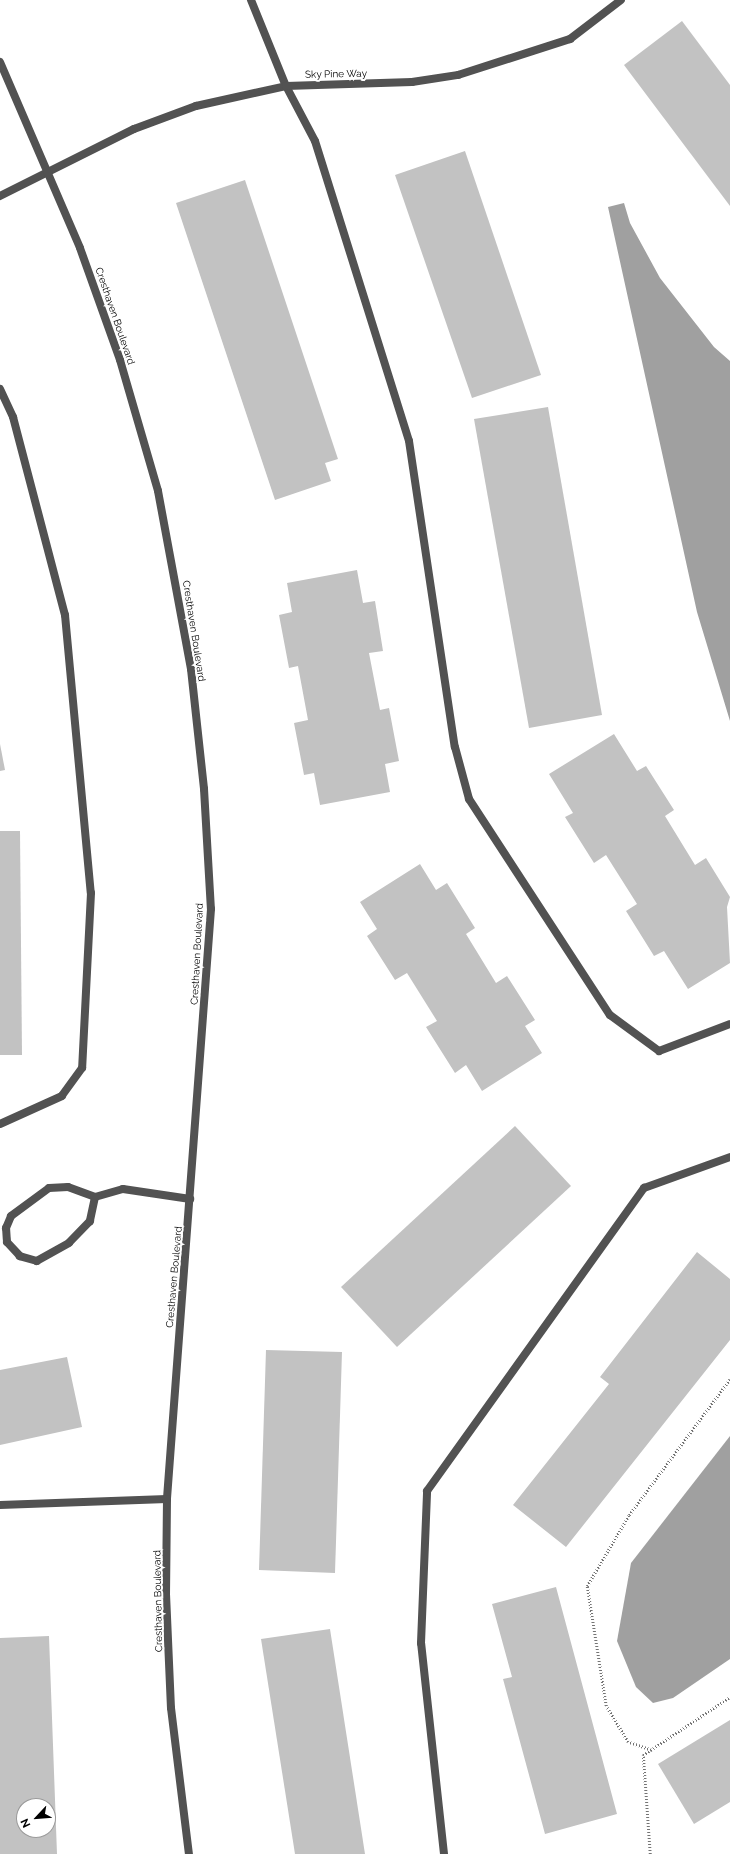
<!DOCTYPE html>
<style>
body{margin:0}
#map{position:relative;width:730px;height:1854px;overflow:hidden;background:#fff;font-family:Raleway,sans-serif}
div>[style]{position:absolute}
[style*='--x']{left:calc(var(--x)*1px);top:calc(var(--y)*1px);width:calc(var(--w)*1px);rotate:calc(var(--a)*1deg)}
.water>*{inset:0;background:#a0a0a0}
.building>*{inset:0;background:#c2c2c2}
.path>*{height:2.5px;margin-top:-1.25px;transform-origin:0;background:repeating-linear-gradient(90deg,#747474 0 1px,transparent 0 3px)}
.service>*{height:8px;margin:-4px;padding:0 4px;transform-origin:4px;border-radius:4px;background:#525252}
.minor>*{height:8px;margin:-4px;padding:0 4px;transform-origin:4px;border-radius:4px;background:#525252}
.tertiary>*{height:8px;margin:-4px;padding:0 4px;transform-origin:4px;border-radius:4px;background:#525252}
span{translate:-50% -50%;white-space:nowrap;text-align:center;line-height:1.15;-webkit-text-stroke:4px #fff;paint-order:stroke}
.street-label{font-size:10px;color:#000}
.north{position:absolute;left:16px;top:1798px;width:40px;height:40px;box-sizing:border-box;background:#fff;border:1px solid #999;border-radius:50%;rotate:244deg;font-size:11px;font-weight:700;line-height:16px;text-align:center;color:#000}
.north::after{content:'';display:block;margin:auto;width:14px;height:18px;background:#000;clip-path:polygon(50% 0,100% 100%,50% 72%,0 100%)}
</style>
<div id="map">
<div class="water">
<i style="clip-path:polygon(624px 203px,630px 223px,660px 278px,714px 347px,730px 361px,730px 721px,697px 612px,608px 207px)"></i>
<i style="clip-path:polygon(730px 1436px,730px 1659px,673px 1698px,653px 1703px,636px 1687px,617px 1641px,631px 1563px)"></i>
</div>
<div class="building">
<i style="clip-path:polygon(682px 21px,730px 85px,730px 206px,624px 65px)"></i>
<i style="clip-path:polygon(465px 151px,541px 375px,472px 398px,395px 175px)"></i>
<i style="clip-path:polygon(245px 180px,338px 459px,325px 463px,331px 481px,275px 500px,176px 203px)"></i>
<i style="clip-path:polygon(548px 407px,602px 715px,529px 728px,474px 419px)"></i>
<i style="clip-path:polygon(357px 570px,363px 603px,375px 601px,383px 651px,369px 653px,380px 710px,389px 708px,399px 761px,385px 764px,390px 792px,320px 805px,314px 773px,304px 775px,294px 723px,308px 720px,298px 666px,289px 668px,279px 615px,292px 612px,287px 583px)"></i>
<i style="clip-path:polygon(614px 734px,637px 771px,646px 766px,674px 810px,665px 816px,695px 865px,706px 858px,730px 897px,727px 907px,730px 963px,688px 989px,664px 951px,654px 956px,626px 911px,637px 904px,606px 855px,594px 863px,565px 817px,573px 813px,549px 774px)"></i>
<i style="clip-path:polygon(0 744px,5px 770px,0 771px)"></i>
<i style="clip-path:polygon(0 831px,20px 831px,22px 1055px,0 1055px)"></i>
<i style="clip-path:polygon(420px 864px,436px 890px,447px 883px,475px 928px,466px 934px,496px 983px,507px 976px,535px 1020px,525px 1026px,542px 1053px,482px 1091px,466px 1065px,455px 1073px,426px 1027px,437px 1021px,407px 973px,395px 980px,367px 936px,377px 929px,360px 902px)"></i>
<i style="clip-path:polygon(515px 1126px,571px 1186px,397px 1347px,341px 1287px)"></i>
<i style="clip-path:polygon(697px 1252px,730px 1279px,730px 1340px,566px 1547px,513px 1505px,609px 1384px,600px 1377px)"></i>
<i style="clip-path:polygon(266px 1350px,342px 1352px,335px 1573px,259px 1570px)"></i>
<i style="clip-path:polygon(67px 1357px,82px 1427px,0 1445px,0 1370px)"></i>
<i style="clip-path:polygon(556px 1587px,617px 1814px,545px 1834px,503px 1679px,512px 1677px,492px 1604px)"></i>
<i style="clip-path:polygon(330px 1629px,365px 1854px,295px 1854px,261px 1639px)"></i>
<i style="clip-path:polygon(evenodd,49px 1636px,57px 1854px,0 1854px,0 1638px,49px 1636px,24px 1806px,48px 1806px,48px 1830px,24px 1830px,24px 1806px)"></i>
<i style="clip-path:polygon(730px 1720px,730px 1802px,694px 1824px,658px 1764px)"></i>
</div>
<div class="path">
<i style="--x:651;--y:1750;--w:24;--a:-161"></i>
<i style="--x:628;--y:1742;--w:42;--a:-121.4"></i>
<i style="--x:606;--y:1706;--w:121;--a:-99"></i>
<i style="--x:587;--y:1586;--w:82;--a:-59.4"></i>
<i style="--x:629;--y:1515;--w:169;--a:-53.4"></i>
<i style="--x:650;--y:1854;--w:99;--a:-94"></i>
<i style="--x:643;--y:1755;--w:105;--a:-33.7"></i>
</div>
<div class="service">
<i style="--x:95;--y:1197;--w:25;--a:102"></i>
<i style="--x:90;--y:1221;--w:30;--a:134"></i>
<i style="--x:69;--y:1243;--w:37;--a:151"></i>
<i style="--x:37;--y:1261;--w:18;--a:-164"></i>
<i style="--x:20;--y:1256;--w:19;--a:-133"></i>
<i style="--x:7;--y:1242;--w:14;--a:-94"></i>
<i style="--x:6;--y:1228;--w:13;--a:-67"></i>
<i style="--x:11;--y:1216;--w:47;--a:-36.4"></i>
<i style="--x:49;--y:1188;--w:19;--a:-3"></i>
<i style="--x:68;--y:1187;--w:29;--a:20"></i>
<i style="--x:95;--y:1197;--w:29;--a:-16"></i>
<i style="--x:123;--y:1189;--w:68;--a:8.5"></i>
</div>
<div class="minor">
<i style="--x:251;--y:0;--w:93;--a:67.9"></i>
<i style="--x:286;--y:86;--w:62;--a:62.2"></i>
<i style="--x:315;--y:141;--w:314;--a:72.6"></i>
<i style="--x:409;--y:441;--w:309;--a:81.5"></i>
<i style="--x:455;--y:747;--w:54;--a:74.9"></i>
<i style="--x:469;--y:799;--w:258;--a:56.9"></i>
<i style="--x:610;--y:1015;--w:61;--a:36.3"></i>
<i style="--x:659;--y:1051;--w:76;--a:-20.8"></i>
<i style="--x:0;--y:196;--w:150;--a:-26.6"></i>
<i style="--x:134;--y:129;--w:66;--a:-20.4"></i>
<i style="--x:196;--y:106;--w:92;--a:-12.5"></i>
<i style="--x:286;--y:86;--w:126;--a:-1.8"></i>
<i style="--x:412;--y:82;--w:47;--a:-8.7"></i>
<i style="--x:458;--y:75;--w:118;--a:-17.8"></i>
<i style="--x:570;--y:39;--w:64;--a:-37.4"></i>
<i style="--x:0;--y:389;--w:31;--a:65"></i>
<i style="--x:13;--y:417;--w:205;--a:75.3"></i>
<i style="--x:65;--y:615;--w:279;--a:84.7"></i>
<i style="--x:91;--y:893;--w:175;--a:92.9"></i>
<i style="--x:82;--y:1068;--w:34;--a:126"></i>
<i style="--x:62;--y:1096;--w:68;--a:155.7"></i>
<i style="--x:0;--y:1505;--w:167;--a:-2.1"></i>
<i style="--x:444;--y:1854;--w:212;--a:-96.2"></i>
<i style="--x:421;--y:1643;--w:152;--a:-87.7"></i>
<i style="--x:427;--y:1491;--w:373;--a:-54.4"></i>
<i style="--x:644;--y:1188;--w:91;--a:-19.8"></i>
</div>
<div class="tertiary">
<i style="--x:0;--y:62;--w:202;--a:66.7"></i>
<i style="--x:80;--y:248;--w:119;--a:70.3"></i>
<i style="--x:120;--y:360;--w:136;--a:73.8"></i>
<i style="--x:158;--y:491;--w:181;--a:79.5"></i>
<i style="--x:191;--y:669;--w:121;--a:83.8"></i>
<i style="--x:204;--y:789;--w:120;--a:86.7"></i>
<i style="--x:211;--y:909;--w:592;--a:94.27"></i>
<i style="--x:167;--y:1499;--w:95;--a:90.6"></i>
<i style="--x:166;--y:1594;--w:114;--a:87.5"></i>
<i style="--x:171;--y:1708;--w:147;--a:83"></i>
</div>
<div class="street-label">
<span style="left:336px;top:74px;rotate:-1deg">Sky Pine Way</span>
<span style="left:115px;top:316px;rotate:71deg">Cresthaven Boulevard</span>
<span style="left:194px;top:631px;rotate:81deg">Cresthaven Boulevard</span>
<span style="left:197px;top:954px;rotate:-87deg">Cresthaven Boulevard</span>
<span style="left:174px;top:1277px;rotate:-85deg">Cresthaven Boulevard</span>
<span style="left:158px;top:1601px;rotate:-91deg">Cresthaven Boulevard</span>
</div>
<div class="north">N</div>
</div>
